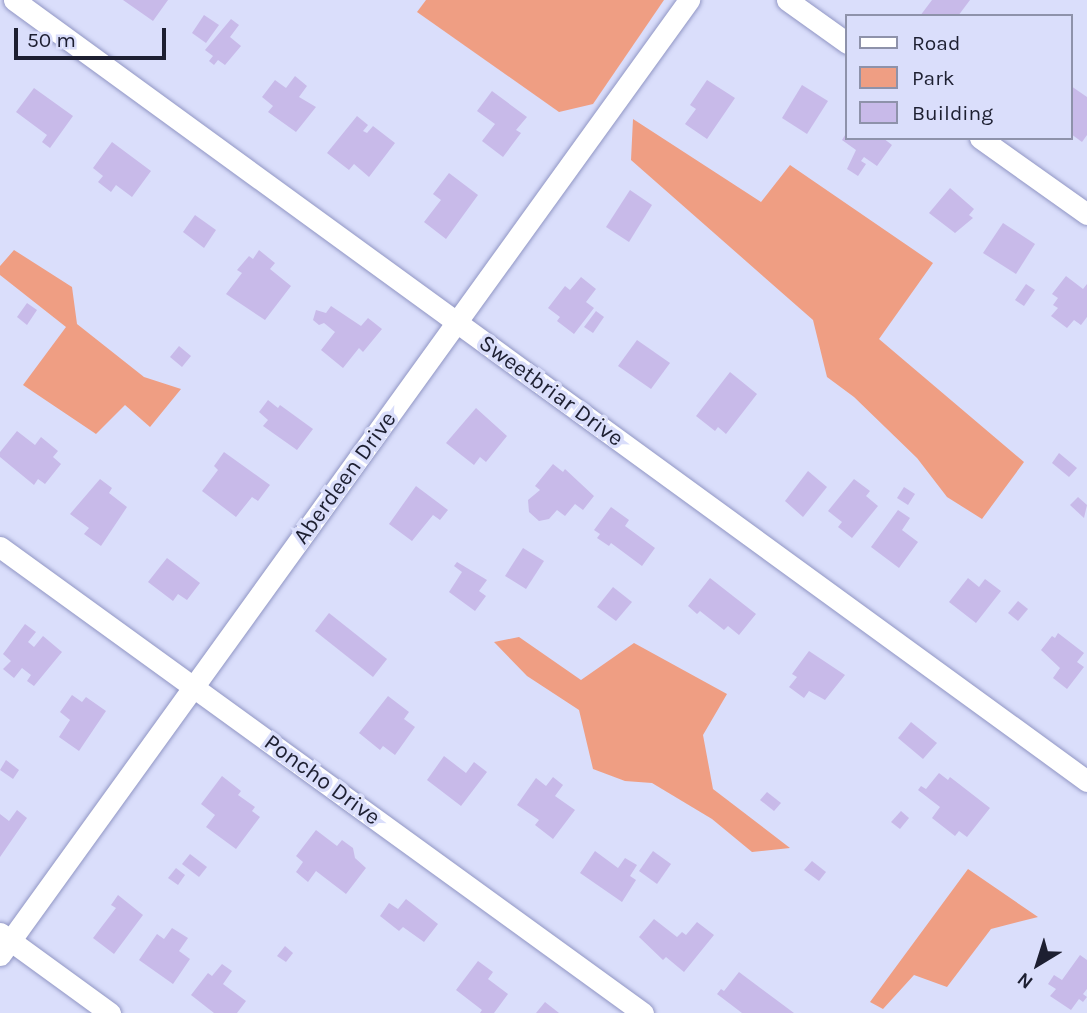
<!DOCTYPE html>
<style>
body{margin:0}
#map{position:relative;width:1087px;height:1013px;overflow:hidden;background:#dadefb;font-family:Karla,sans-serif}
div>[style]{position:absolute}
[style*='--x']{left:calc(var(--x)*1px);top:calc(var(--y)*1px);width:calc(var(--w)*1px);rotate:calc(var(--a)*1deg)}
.green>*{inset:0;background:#ef9e83}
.building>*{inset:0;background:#c8bae9}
.roads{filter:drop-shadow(0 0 2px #9196c4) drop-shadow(0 0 2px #9196c4)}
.street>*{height:21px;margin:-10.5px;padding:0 10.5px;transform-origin:10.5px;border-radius:10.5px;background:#fff}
span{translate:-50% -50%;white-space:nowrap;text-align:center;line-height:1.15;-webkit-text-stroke:7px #dadefb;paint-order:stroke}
.street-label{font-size:23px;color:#1d1f31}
.legend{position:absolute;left:845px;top:14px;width:228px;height:126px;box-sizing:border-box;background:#dadefb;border:2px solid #8e92aa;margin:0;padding:9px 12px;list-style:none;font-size:21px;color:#1d1f31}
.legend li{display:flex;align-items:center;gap:14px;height:35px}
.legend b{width:35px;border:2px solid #8e92aa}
.north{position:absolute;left:1003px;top:929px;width:70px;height:70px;-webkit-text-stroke:5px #dadefb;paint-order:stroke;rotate:218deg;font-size:19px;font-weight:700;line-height:28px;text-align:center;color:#1d1f31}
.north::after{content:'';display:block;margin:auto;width:24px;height:32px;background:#1d1f31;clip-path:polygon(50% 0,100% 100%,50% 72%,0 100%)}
.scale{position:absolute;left:14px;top:28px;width:152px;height:32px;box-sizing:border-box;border:4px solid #1d1f31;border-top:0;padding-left:9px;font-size:21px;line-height:24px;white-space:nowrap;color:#1d1f31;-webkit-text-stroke:5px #dadefb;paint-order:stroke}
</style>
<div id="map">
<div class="green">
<i style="clip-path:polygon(426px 0,664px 0,593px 104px,559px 112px,417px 12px)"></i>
<i style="clip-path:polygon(633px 119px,761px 202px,790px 165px,933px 263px,879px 339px,1024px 462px,982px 519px,947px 497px,917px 458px,854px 397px,827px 377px,813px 320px,631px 160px)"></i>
<i style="clip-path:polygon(14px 250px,72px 287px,77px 324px,144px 377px,181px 389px,150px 427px,125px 405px,96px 434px,23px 385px,66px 327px,0 275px,0 266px)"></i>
<i style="clip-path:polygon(519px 637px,581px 680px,634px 643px,727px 694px,703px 735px,713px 789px,790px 848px,752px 852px,712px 819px,652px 783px,625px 781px,593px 769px,579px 710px,527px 676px,494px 642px)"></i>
<i style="clip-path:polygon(968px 869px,1038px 917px,991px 929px,947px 987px,914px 975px,883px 1009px,870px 1002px)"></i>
</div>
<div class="building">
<i style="clip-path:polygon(123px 0,168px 0,153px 21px)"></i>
<i style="clip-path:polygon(932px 0,970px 0,958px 16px,920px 16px)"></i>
<i style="clip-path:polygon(204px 15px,219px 25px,206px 43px,192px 33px)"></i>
<i style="clip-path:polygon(231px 19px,239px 25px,230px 37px,241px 46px,225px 65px,218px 60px,214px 65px,209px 61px,213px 56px,205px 50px)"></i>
<i style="clip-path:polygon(295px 76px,307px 86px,299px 97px,316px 107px,296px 132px,268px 112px,273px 106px,262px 97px,275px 80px,286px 88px)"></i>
<i style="clip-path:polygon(707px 80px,735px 98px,707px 139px,685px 124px,696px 109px,690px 105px)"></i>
<i style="clip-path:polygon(802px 85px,828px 101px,807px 134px,782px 118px)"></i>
<i style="clip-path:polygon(1071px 86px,1087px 97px,1087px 135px,1082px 142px,1071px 134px)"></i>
<i style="clip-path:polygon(34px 88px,73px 116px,50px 148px,42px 142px,47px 135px,16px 112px)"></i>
<i style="clip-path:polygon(492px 91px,527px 117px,516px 130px,521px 133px,503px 157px,482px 141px,495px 124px,477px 111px)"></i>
<i style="clip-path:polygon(357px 116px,368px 125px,363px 131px,367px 133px,373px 126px,395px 143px,369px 177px,354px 164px,349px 170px,327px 153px)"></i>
<i style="clip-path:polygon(847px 132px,847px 138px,883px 138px,892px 145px,877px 166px,864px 157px,861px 161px,866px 164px,858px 176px,847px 169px,856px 150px,842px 140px)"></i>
<i style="clip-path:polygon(112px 142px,151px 171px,132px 197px,116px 185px,111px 192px,98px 182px,103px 176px,93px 168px)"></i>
<i style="clip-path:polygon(449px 173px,478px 195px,446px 239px,424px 222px,441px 200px,433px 194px)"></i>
<i style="clip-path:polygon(950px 188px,974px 209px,969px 215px,973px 218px,955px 233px,929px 213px)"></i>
<i style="clip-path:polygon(630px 190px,652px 205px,629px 242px,606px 227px)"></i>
<i style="clip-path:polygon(195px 215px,216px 230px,204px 248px,183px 232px)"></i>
<i style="clip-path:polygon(1003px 223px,1035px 244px,1016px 274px,983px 253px)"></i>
<i style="clip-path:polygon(259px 250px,275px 263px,270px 269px,291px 286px,265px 320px,226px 294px,242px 273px,237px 270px,249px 256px,253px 259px)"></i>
<i style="clip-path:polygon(1066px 276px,1083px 289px,1087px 284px,1087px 317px,1081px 325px,1074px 320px,1067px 328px,1051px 316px,1058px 308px,1053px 305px,1058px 298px,1052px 294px)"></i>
<i style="clip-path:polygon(581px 277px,596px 289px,586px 302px,594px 308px,574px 334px,557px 321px,560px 317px,548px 308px,565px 286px,570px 290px)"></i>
<i style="clip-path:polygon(1026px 284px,1035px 290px,1024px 306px,1015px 300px)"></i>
<i style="clip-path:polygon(27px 303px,37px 310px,27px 325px,17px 317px)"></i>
<i style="clip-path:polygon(331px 306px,361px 326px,368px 318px,382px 329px,363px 352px,359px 348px,343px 368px,321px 350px,335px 332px,324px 323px,319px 325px,313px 320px,316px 310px,326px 313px)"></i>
<i style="clip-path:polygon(596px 311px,604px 317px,593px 333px,584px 327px)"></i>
<i style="clip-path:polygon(637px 340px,670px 363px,651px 389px,618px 366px)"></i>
<i style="clip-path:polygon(179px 346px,191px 356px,182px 367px,170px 357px)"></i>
<i style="clip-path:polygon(730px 372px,757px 394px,726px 434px,718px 427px,715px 431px,696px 416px)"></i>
<i style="clip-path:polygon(268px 400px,278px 408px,280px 405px,313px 429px,297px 450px,263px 426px,268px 420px,259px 412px)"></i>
<i style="clip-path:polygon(476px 408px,507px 436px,486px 462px,480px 457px,474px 465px,446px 443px)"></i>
<i style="clip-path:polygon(17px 431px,35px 445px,41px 437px,58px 451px,53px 457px,61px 464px,45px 484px,38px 479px,34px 485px,0 457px,0 452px)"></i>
<i style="clip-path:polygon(224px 452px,270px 485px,258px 501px,252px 497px,236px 517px,202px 491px,218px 470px,214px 466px)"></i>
<i style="clip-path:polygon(1059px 453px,1077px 468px,1069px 477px,1052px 463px)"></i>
<i style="clip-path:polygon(553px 464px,563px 472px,565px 469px,594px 496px,583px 510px,575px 504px,565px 516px,557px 510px,549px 519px,539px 521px,529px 512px,528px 500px,540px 490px,535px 486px)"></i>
<i style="clip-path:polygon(808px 471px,827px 487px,803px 517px,785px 501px)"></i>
<i style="clip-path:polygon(100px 479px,112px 488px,109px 493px,127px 507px,101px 546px,84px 534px,89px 528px,70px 514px)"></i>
<i style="clip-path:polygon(854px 479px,870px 491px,866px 496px,878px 506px,852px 538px,838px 527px,842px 522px,828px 511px)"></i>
<i style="clip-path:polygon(416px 486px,448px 510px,440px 520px,433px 515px,412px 541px,389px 524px)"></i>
<i style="clip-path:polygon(904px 487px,915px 494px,908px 505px,897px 498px)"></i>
<i style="clip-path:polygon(1078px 497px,1087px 505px,1084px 518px,1070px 505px)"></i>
<i style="clip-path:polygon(611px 507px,629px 520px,625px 526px,655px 548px,642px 566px,611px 543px,609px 546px,597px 538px,600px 534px,594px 530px)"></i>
<i style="clip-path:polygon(898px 510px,910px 518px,902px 530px,918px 542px,899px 568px,871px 547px)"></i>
<i style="clip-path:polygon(523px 548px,544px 561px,526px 589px,505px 576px)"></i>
<i style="clip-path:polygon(167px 558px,200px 583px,187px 600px,178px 594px,173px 601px,148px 582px)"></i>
<i style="clip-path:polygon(457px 562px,487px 580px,479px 591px,486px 596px,475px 611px,449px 592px,462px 572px,454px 566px)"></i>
<i style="clip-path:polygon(710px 578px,756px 614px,739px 635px,728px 626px,724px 630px,700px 611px,697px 614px,688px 606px)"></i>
<i style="clip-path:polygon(968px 578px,979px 587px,985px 579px,1001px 591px,976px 623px,949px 602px)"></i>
<i style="clip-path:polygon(613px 587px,632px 602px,616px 621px,597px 607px)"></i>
<i style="clip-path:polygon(1018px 601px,1028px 609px,1018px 621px,1008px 613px)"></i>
<i style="clip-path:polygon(329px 613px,387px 659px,373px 677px,315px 631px)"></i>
<i style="clip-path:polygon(25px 624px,36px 632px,28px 642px,34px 647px,43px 636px,62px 652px,34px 686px,27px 681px,31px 675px,22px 668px,14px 678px,3px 669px,11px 661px,3px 654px)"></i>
<i style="clip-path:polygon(1058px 633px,1084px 653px,1077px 662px,1084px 667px,1067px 689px,1053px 678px,1060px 668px,1041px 650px,1052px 636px,1055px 638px)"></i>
<i style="clip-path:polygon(809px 651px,845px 675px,825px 700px,809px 691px,804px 698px,789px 687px,797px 677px,792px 674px)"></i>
<i style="clip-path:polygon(72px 695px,82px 702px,86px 697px,106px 711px,79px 751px,59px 737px,70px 720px,60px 712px)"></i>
<i style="clip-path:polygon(388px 696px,409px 712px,404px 719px,415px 727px,395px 755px,383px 746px,380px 750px,359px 733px)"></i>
<i style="clip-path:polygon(911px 722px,937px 743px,923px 759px,898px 738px)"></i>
<i style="clip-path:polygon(444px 756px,466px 773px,474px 762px,487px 772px,461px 806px,427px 780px)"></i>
<i style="clip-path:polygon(6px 760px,19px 770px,13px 779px,0 770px)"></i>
<i style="clip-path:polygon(939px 773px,948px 780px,950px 777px,990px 808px,967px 837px,959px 831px,955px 836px,932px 818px,940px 807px,918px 790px,921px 786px,926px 789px)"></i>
<i style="clip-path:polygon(222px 776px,241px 791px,238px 795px,255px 807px,252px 811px,260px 817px,236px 849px,206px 827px,215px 815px,201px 804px)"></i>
<i style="clip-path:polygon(553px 777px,563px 785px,555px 796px,575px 810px,553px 839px,535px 825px,539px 820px,517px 805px,536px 778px,546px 786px)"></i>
<i style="clip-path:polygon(767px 792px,781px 803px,774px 811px,760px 800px)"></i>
<i style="clip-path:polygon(17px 810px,27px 818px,0 857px,0 814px,9px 821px)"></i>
<i style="clip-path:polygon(901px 811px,909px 818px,900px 829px,891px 822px)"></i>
<i style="clip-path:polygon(316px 830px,337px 846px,342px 840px,353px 848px,355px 858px,366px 868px,346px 894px,316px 871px,308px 882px,296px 872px,303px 862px,296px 856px)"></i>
<i style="clip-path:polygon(595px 851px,618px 868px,625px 858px,637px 865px,630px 876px,636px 880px,622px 902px,580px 873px)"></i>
<i style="clip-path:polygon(653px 851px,671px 864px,657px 884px,639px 871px)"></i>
<i style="clip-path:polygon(190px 854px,207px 867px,199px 877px,182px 864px)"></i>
<i style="clip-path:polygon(812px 861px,826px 872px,819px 881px,804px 870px)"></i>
<i style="clip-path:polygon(176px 868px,185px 875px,178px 885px,168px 878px)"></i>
<i style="clip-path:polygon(118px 895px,143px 915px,114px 954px,93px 938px,116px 908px,111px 905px)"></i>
<i style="clip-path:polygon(406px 899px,438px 924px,424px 942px,403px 927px,399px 931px,380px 916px,389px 903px,398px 909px)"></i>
<i style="clip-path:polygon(654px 919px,677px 937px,682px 932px,686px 935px,697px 922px,714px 935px,684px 972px,666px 957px,663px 960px,639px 937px)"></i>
<i style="clip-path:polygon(172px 928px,188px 938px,179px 951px,190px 959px,173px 984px,139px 960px,157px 934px,164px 939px)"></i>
<i style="clip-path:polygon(285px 946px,293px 953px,286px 962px,277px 956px)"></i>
<i style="clip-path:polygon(1080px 955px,1087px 960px,1087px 989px,1083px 994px,1087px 997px,1083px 1002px,1079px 999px,1071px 1010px,1050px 996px,1056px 989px,1048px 984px,1054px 975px,1062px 980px)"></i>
<i style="clip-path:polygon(478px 961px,493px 972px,488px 979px,508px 994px,494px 1013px,480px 1013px,482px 1010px,456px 990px)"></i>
<i style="clip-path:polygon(222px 964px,232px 971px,223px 984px,246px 1001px,237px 1013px,214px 1013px,191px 995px,208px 973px,212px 976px)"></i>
<i style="clip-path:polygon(739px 972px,794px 1013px,742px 1013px,717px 994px,721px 989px,724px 991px)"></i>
<i style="clip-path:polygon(545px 1002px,559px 1013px,536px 1013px)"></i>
</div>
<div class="roads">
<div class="street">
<i style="--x:14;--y:0;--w:1327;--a:36.05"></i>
<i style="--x:787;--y:0;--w:74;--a:35.6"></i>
<i style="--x:980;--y:138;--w:131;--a:35.4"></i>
<i style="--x:0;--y:547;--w:794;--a:35.93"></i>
<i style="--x:0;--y:933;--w:136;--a:36"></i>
<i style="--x:0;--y:955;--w:1178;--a:-54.19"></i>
</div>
</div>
<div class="street-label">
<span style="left:551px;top:391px;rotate:36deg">Sweetbriar Drive</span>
<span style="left:345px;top:478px;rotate:-54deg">Aberdeen Drive</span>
<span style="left:322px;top:780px;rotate:36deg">Poncho Drive</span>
</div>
<ul class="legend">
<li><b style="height:9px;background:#fff"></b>Road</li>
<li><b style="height:19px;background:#ef9e83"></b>Park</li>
<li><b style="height:19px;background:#c8bae9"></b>Building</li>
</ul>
<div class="north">N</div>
<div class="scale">50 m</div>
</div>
